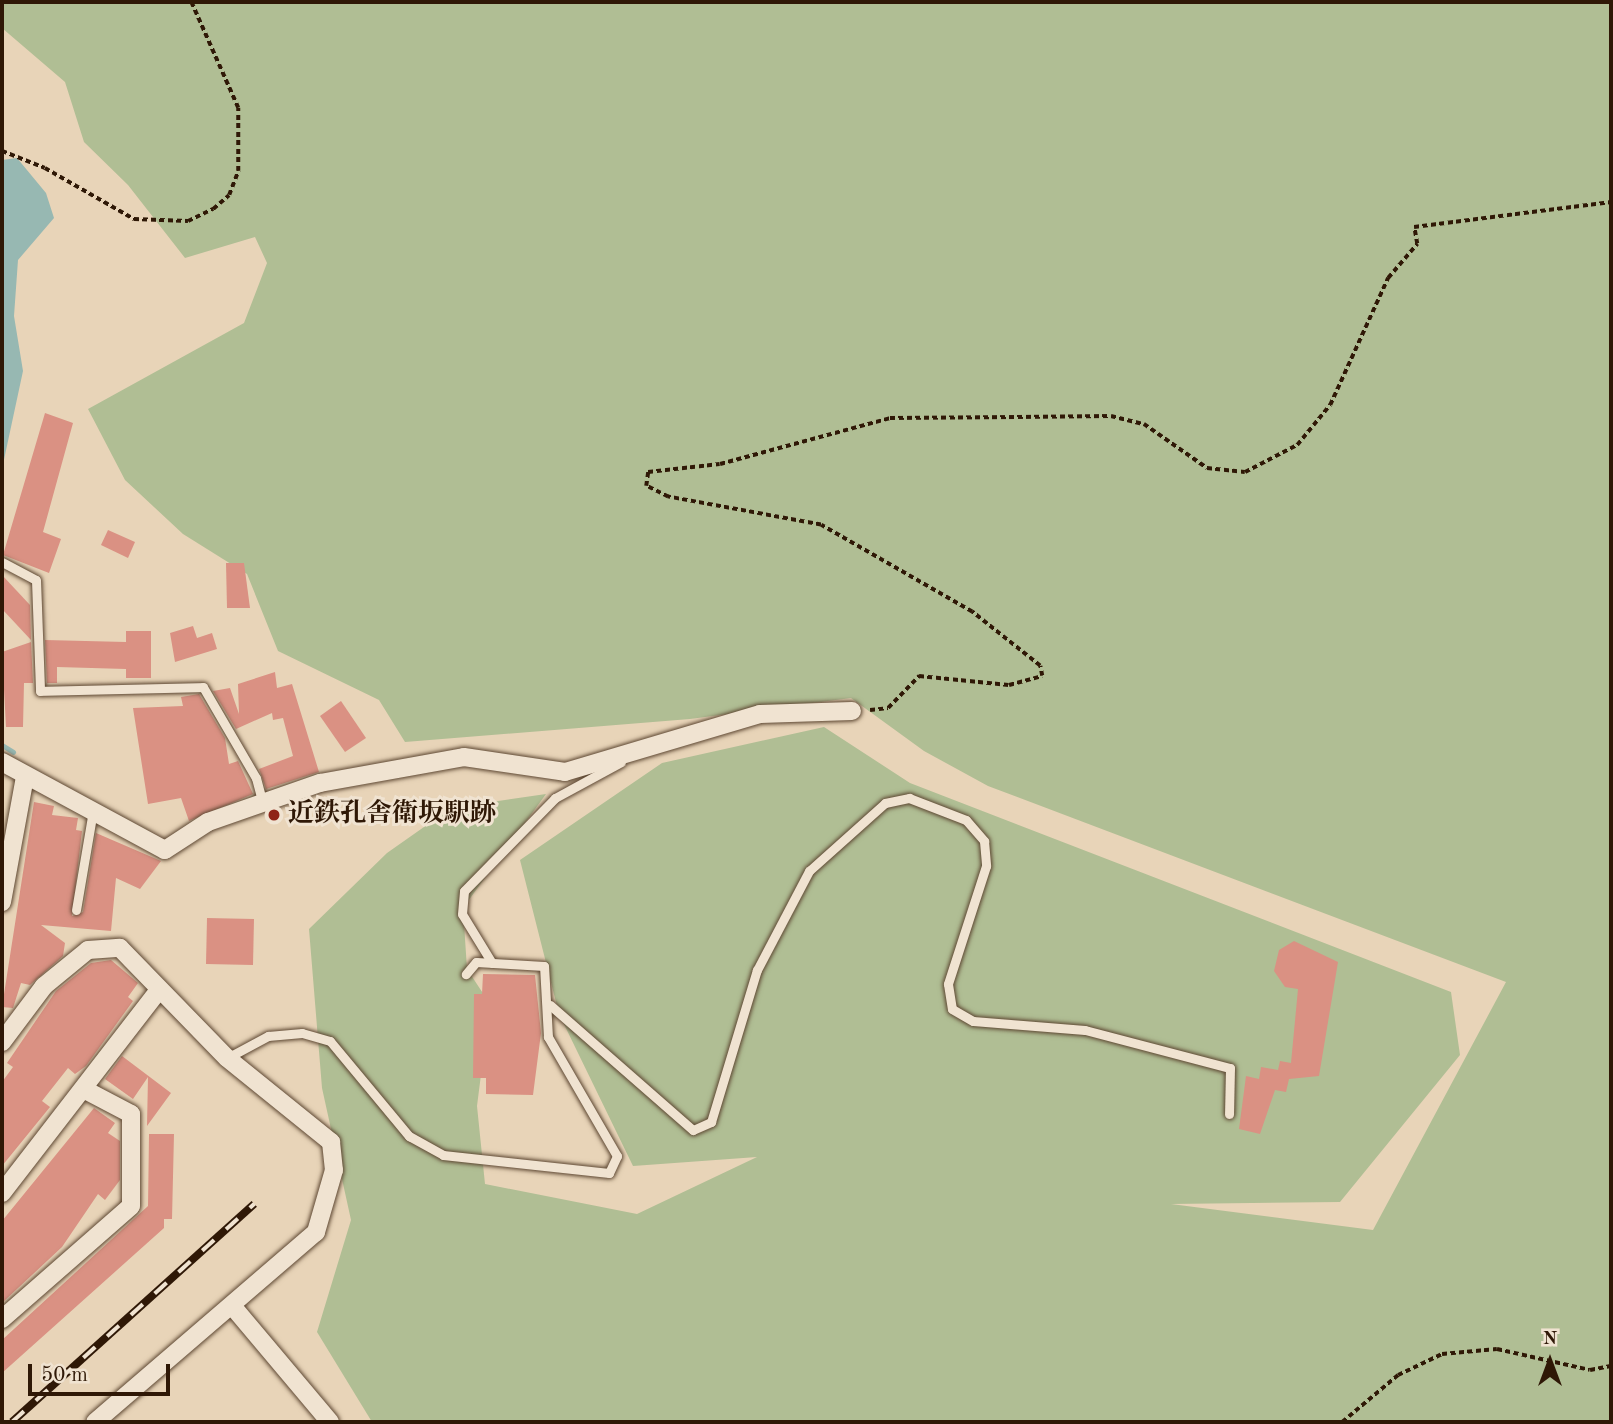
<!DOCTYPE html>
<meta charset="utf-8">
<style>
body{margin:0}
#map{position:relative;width:1613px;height:1424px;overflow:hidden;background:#e8d4b8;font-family:"Old Standard TT","Noto Serif JP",serif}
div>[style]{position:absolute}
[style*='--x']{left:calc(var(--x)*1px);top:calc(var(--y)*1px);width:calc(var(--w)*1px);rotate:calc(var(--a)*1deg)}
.green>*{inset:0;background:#b0be94}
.water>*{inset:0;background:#97b8b2}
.stream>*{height:5px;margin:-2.5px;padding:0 2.5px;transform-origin:2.5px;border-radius:2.5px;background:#97b8b2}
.building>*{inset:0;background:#da9183}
.path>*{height:3.5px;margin-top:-1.75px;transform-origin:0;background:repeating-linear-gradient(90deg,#2f1806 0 5px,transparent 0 8.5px)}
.roads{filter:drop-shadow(0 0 2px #5d4732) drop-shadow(0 0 2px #5d4732)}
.service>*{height:9px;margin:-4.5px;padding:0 4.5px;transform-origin:4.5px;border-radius:4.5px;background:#f0e3d1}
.minor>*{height:18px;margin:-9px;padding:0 9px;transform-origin:9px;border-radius:9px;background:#f0e3d1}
.rail>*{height:8px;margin-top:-4px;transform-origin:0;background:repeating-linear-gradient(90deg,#f0e3d1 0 16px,#2f1806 0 32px);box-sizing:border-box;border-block:2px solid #2f1806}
.dots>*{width:19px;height:19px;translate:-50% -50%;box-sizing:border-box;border:4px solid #f0e3d1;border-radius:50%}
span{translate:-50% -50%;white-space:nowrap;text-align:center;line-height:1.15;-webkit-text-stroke:6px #f0e3d1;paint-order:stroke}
.poi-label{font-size:26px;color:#2f1806;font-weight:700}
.left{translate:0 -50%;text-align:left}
.frame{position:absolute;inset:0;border:4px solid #2f1806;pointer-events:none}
.north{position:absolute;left:1515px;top:1326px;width:70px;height:70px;-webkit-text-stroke:5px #f0e3d1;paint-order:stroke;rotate:0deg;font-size:19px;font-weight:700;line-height:28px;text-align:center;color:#2f1806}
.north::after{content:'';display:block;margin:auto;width:24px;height:32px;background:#2f1806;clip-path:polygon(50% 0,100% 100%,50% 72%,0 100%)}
.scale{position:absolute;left:28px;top:1364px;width:142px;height:32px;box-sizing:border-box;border:4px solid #2f1806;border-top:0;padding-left:9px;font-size:21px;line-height:24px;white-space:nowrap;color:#2f1806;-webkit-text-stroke:5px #f0e3d1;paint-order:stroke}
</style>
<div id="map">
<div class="green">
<i style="clip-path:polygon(2px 2px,1611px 2px,1611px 1422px,372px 1422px,317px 1332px,351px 1220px,322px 1088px,309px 929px,387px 853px,451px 808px,546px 794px,463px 908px,467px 969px,490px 1004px,477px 1106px,485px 1184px,637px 1214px,757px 1157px,633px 1166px,559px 1014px,520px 860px,662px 763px,824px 727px,910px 783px,1451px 992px,1460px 1055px,1340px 1202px,1171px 1204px,1373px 1230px,1506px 982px,988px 786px,924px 751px,851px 698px,690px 719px,405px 742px,379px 700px,278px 651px,247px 574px,183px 534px,125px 480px,88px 409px,244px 323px,267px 263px,255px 237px,185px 258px,128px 185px,84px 142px,65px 82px,2px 28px)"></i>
</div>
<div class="water">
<i style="clip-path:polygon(17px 158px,46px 193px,54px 218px,18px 260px,14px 316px,23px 371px,2px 469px,2px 160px)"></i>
</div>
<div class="stream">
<i style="--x:2;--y:745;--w:13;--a:32"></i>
</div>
<div class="building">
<i style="clip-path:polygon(45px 413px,73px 423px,43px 532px,61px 539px,49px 573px,3px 555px)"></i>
<i style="clip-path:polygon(108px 530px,135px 542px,128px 558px,101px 545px)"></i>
<i style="clip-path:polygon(226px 563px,244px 563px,250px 608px,227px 608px)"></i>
<i style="clip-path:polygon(2px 575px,30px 605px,31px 640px,2px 609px)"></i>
<i style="clip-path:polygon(193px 626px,197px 638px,212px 633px,217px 649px,175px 662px,170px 633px)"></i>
<i style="clip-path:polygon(126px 631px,151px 631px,151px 678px,126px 678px,126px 669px,57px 667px,57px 683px,47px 683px,45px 640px,126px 642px)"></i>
<i style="clip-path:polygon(31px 642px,33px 683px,24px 683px,23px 727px,6px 727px,2px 652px)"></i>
<i style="clip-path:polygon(275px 672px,277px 688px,292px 684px,319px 772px,266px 789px,259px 769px,293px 756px,283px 718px,273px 720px,272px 713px,236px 729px,213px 691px,230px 688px,239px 714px,238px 684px)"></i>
<i style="clip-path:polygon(199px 694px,225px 738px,229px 764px,238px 761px,253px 794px,189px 821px,181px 798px,148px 804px,133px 708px,183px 706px,181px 697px)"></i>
<i style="clip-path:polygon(341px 701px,366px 738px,345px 752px,320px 716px)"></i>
<i style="clip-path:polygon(34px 802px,54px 806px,52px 815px,78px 818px,76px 830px,82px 831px,72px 916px,83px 912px,96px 833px,161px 861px,140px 889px,116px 878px,111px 931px,41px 925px,65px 943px,63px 956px,30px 985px,21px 983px,13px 1008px,2px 1007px)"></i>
<i style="clip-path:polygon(207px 918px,254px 919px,253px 965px,206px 964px)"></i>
<i style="clip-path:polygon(1294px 941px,1338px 962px,1319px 1076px,1289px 1079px,1286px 1092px,1275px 1090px,1260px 1134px,1239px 1129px,1246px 1076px,1259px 1079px,1261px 1067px,1278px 1070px,1280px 1061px,1291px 1063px,1298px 989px,1285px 987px,1274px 971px,1279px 950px)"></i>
<i style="clip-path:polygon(111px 960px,138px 983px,128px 997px,133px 1001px,86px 1066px,75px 1074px,68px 1068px,42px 1101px,50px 1107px,2px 1166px,2px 1082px,13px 1067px,7px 1063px,56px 991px,91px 963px)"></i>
<i style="clip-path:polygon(483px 974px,535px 975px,541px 1033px,533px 1095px,486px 1094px,486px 1078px,473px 1078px,474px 994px,482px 994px)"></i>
<i style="clip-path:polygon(122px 1056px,171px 1093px,147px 1126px,148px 1077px,133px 1099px,105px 1079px)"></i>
<i style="clip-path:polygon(94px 1108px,115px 1123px,108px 1133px,120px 1141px,120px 1180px,105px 1200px,98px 1194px,62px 1247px,2px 1303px,2px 1221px)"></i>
<i style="clip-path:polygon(149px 1134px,174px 1134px,172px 1219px,164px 1219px,164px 1228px,2px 1373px,2px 1340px,148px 1206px)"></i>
</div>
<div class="path">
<i style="--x:2;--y:151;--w:46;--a:21.6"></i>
<i style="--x:45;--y:168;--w:103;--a:29.8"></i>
<i style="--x:134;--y:219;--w:54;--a:2.1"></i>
<i style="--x:188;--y:221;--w:28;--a:-26"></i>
<i style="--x:213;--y:209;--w:21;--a:-41"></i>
<i style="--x:229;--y:195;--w:26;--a:-69"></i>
<i style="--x:238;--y:171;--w:63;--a:-90"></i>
<i style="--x:238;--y:108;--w:116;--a:-113.9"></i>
<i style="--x:870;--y:710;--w:18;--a:-6"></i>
<i style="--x:888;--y:708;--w:45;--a:-45.9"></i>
<i style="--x:919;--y:676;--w:90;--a:5.7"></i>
<i style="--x:1009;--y:685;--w:34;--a:-15"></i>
<i style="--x:1042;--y:676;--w:10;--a:-101"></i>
<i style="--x:1040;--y:666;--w:87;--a:-141.5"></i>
<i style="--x:972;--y:612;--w:174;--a:-150.1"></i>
<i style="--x:821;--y:525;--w:156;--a:-169.6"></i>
<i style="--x:668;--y:497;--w:25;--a:-153"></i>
<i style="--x:646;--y:486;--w:14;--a:-82"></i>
<i style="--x:648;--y:472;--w:72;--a:-6.3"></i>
<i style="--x:720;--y:464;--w:176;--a:-15.1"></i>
<i style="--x:890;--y:418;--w:221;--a:-0.5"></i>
<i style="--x:1111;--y:416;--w:34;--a:14"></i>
<i style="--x:1144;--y:424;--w:77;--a:34.9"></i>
<i style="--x:1207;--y:468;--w:38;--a:6"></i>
<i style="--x:1245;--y:472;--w:59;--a:-27.4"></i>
<i style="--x:1297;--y:445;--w:52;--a:-50.5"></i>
<i style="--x:1330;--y:405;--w:140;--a:-65.5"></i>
<i style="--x:1388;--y:278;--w:45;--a:-49.5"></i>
<i style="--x:1417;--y:244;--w:17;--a:-100"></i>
<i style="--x:1414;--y:227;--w:199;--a:-7.2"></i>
<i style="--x:1342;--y:1422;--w:73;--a:-40"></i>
<i style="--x:1398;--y:1375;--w:49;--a:-25.5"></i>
<i style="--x:1442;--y:1354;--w:55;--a:-5.2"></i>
<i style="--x:1497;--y:1349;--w:95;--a:12.7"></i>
<i style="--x:1590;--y:1370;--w:21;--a:-11"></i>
</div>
<div class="roads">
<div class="service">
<i style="--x:2;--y:562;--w:38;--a:28"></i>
<i style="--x:36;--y:580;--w:111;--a:87.9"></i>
<i style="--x:40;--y:691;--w:163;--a:-1.4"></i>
<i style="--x:203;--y:687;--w:105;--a:59.8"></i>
<i style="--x:256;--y:778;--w:23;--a:75"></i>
<i style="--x:76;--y:910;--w:95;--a:-80.3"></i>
<i style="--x:492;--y:963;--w:57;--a:-121.5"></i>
<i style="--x:462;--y:914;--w:23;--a:-85"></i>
<i style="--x:464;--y:891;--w:130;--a:-45.6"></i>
<i style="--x:555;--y:798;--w:75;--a:-28.6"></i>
<i style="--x:550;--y:1005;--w:190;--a:41.2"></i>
<i style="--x:693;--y:1130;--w:20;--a:-24"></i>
<i style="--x:711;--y:1122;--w:159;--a:-73.2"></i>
<i style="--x:757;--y:970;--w:112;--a:-62.3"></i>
<i style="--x:809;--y:871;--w:102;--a:-41.8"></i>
<i style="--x:885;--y:803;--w:25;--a:-12"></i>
<i style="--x:909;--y:798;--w:61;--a:21.1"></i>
<i style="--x:966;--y:820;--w:28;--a:49"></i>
<i style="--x:984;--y:841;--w:25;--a:85"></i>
<i style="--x:986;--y:866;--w:124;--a:107.9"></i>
<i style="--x:948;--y:984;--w:25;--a:81"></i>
<i style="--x:952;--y:1009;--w:24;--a:30"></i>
<i style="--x:973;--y:1021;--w:112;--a:4.6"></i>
<i style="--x:1085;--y:1030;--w:150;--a:14.7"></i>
<i style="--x:1230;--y:1068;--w:46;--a:91.2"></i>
<i style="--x:227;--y:1058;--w:47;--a:-28.2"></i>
<i style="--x:268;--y:1036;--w:34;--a:-5"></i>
<i style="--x:302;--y:1033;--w:29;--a:16"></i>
<i style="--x:330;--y:1041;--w:124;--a:50.3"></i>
<i style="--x:409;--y:1136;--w:39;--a:29"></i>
<i style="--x:443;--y:1155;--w:167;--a:6.2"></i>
<i style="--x:609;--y:1173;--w:19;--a:-65"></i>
<i style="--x:617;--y:1156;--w:138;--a:-120.1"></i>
<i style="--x:548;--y:1037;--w:71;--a:-93.2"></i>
<i style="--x:544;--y:966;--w:68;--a:-176.6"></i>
<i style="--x:476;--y:962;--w:16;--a:130"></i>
</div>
<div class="minor">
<i style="--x:2;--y:762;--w:185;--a:28.4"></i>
<i style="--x:165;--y:850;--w:51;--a:-33.1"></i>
<i style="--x:208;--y:822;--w:119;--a:-19.2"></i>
<i style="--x:320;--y:783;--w:146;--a:-10.2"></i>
<i style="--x:464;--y:757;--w:102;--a:8.4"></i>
<i style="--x:565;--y:772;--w:203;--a:-16.6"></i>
<i style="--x:760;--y:714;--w:92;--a:-1.9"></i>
<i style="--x:2;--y:902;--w:127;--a:-79.6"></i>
<i style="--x:2;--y:1042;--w:70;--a:-53.1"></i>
<i style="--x:44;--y:986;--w:57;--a:-39.3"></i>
<i style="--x:88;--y:950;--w:32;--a:-4"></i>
<i style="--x:120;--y:948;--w:153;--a:45.8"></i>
<i style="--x:227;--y:1058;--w:134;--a:38.9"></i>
<i style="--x:331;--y:1142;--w:28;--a:84"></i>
<i style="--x:334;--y:1170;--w:65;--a:106.2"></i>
<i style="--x:316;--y:1232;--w:291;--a:139.3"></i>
<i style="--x:2;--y:1193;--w:255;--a:-52.3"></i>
<i style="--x:234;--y:1308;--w:149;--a:49.9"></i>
<i style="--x:2;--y:1319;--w:171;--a:-41.2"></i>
<i style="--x:131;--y:1206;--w:92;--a:-90"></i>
<i style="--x:131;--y:1114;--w:50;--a:-152.4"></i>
</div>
</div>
<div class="rail">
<i style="--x:12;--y:1422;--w:326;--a:-42"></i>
</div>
<div class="dots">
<i style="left:274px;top:815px;background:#8f2418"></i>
</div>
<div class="poi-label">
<span class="left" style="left:288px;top:815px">近鉄孔舎衛坂駅跡</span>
</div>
<div class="frame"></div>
<div class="north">N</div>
<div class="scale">50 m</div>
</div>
